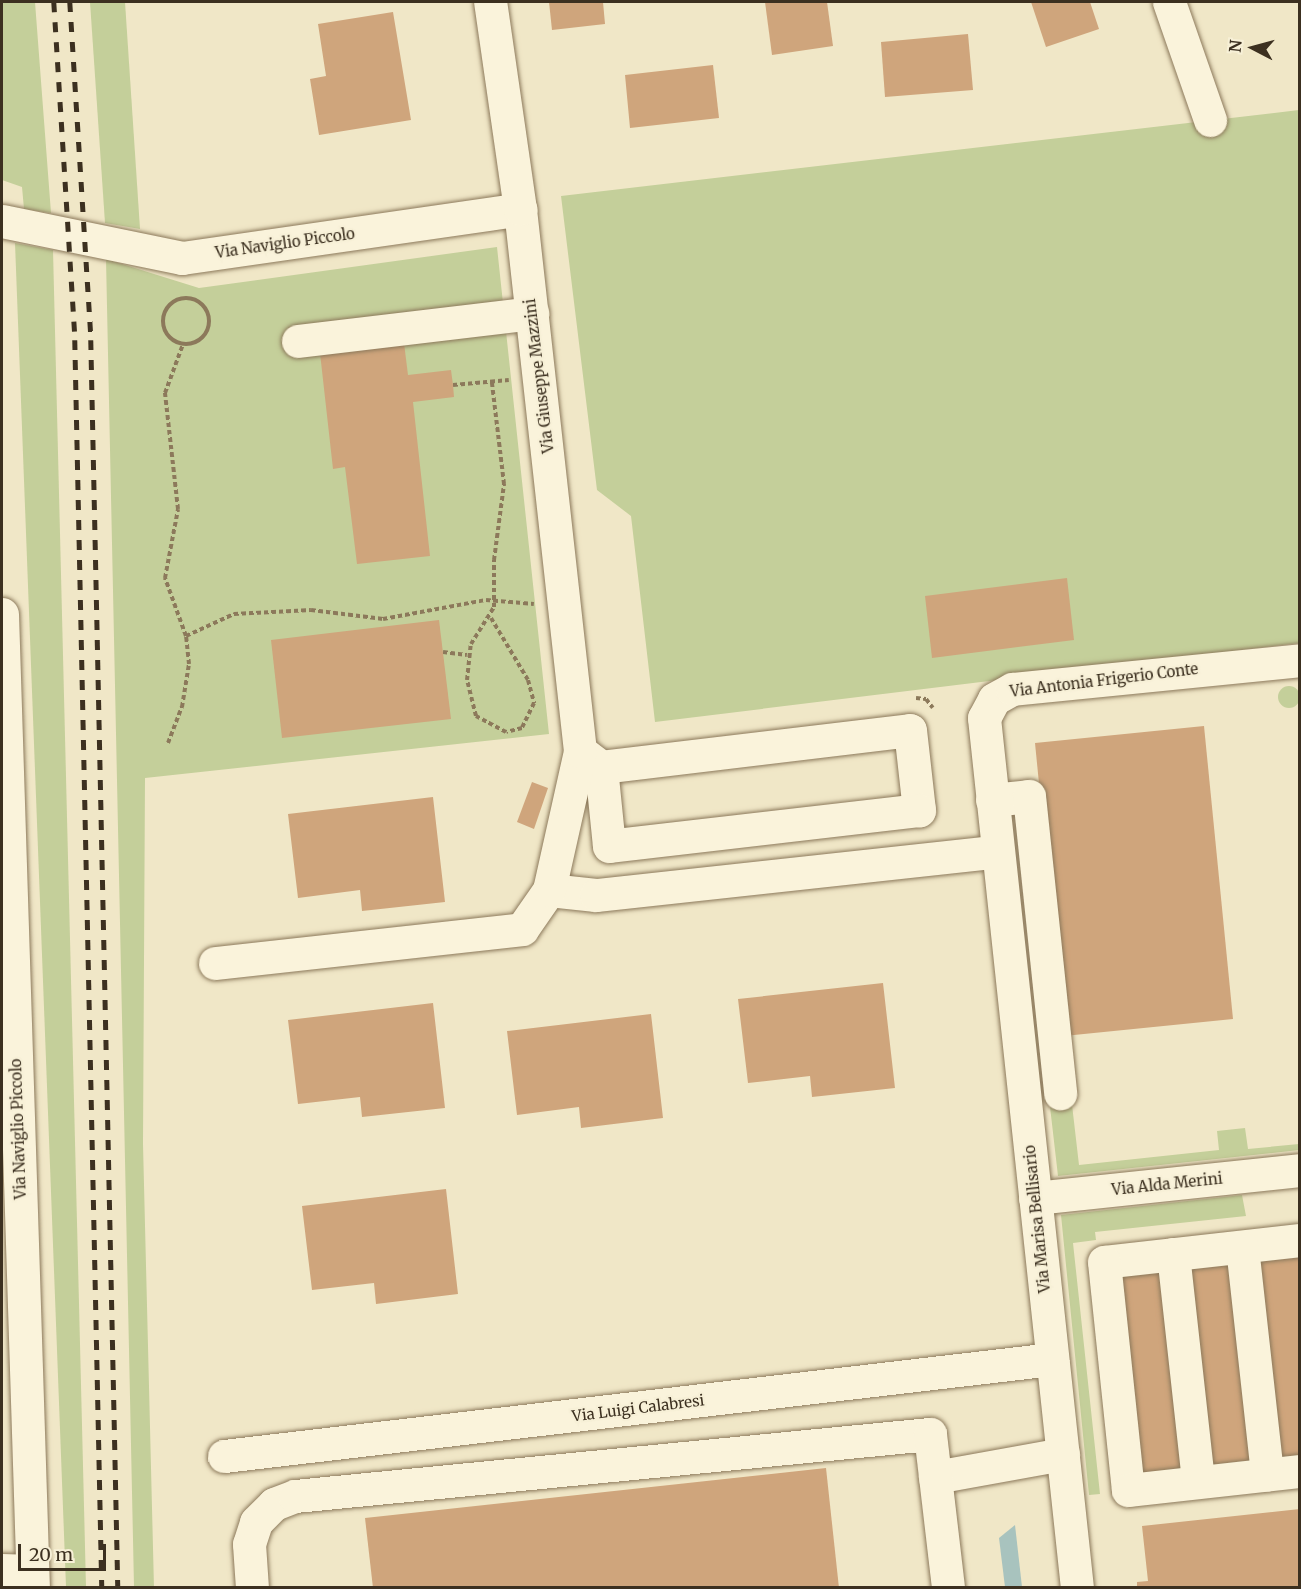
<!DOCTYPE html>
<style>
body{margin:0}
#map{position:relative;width:1301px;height:1589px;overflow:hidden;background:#f0e7c7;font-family:Merriweather,serif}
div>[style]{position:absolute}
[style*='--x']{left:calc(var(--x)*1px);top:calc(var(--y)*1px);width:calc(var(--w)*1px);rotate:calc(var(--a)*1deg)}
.green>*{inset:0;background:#c4cf9a}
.round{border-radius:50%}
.water>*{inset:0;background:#a8c3be}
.building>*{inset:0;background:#cfa57c}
.path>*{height:4px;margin-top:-2px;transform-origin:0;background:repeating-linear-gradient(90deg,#8c795b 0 4.5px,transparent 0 7.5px)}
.path>.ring{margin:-2px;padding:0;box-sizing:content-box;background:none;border:4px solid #8c795b;border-radius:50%}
.roads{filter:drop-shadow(0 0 2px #8c795b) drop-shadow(0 0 2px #8c795b)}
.minor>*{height:33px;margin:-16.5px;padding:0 16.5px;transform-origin:16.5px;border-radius:16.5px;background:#faf3db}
.rail>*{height:4.5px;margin-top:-2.25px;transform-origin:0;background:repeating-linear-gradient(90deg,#3c3020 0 10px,transparent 0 20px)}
span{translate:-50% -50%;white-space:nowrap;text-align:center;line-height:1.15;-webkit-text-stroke:4.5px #f7f0d7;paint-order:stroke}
.street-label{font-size:15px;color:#3c3020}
.frame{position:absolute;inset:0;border:3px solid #3c3020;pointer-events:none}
.north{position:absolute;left:1223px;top:18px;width:60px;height:60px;-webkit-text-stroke:4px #f7f0d7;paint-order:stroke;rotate:276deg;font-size:16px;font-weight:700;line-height:24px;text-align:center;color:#3c3020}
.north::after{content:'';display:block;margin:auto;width:21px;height:27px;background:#3c3020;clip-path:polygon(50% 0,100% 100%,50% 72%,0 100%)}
.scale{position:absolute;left:18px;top:1544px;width:88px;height:27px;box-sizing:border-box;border:3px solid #3c3020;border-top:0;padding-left:8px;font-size:18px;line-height:21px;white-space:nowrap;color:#3c3020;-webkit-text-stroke:4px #f7f0d7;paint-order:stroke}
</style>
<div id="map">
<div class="green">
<i style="clip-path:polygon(2px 2px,35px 2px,51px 213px,24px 209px,22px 187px,2px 180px)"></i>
<i style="clip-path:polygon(90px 2px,125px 2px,140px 229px,105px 223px)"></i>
<i style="clip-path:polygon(1299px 110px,1299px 643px,655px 722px,631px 516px,597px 490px,561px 196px)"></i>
<i style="clip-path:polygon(15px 243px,53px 250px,86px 1587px,66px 1587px)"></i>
<i style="clip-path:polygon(497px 247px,549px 734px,145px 778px,143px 1144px,154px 1588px,134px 1587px,106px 259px,199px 288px)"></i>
<i class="round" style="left:1278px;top:686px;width:22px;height:22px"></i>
<i style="clip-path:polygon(1071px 1096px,1079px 1165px,1219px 1150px,1217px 1131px,1245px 1128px,1248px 1149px,1299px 1144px,1299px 1150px,1058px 1176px,1049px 1098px)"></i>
<i style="clip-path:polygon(1242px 1195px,1246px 1216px,1095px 1232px,1096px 1240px,1073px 1243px,1100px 1494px,1089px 1495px,1061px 1215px)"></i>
</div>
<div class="water">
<i style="clip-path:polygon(1015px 1525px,1022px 1587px,1005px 1587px,999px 1538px)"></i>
</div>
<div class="building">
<i style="clip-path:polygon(549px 2px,603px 2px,605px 24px,552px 30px)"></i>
<i style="clip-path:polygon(765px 2px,827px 2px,833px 46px,772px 55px)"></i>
<i style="clip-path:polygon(1031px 2px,1090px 2px,1099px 29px,1046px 47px)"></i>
<i style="clip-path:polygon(393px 12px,411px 120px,319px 135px,310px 79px,326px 76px,318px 24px)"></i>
<i style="clip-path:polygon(968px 34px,973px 90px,885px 97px,881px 42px)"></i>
<i style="clip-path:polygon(713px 65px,719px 118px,630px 128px,625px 75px)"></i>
<i style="clip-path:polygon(404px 343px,408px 375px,451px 370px,453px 385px,454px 397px,413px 402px,430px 556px,357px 564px,345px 467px,333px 469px,320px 353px)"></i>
<i style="clip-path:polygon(1067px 578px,1074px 640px,932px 658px,925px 596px)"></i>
<i style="clip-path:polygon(439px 620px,451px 719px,282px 738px,271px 640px)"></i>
<i style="clip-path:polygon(1204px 726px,1233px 1019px,1064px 1036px,1035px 743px)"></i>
<i style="clip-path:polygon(532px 782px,548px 788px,534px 829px,517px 822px)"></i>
<i style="clip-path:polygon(433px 797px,445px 902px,362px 911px,360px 890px,298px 898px,288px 814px)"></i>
<i style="clip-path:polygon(883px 983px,895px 1088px,812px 1097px,810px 1076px,748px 1083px,738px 999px)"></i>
<i style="clip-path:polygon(433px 1003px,445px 1108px,362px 1117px,360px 1097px,298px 1104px,288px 1020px)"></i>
<i style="clip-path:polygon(651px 1014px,663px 1118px,581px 1128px,579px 1107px,517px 1115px,507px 1031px)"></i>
<i style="clip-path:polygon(446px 1189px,458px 1294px,376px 1304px,374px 1283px,312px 1290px,302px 1206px)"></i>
<i style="clip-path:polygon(1300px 1254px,1300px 1455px,1271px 1458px,1249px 1260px)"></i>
<i style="clip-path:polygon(1238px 1260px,1261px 1459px,1202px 1466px,1180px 1267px)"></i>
<i style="clip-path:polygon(1167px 1269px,1189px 1468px,1131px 1474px,1109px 1276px)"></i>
<i style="clip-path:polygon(826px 1468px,839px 1588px,373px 1588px,365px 1518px)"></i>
<i style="clip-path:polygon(1300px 1509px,1300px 1588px,1137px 1588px,1137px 1582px,1148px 1581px,1142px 1526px)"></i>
</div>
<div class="path">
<i class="ring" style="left:163px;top:298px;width:42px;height:42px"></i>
<i style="--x:453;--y:385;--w:56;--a:-5.1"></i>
<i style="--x:491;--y:618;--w:72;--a:59.2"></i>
<i style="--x:528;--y:680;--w:24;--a:75"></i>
<i style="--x:534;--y:703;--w:28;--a:116"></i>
<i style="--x:522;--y:728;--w:16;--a:166"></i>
<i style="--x:506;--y:732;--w:34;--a:-152"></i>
<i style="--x:476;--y:716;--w:37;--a:-104"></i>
<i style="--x:467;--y:680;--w:36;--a:-84"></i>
<i style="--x:471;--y:644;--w:44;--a:-58.1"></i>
<i style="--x:494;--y:607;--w:47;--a:-90"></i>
<i style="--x:494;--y:560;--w:77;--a:-82.5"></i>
<i style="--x:504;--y:484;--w:102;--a:-96.8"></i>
<i style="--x:186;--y:636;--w:53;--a:-24.6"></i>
<i style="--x:234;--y:614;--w:77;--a:-3"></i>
<i style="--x:311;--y:610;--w:73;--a:7.1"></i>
<i style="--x:383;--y:619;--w:105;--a:-10.5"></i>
<i style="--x:486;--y:600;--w:48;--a:4.8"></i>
<i style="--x:443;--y:652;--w:24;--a:7"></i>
<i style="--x:916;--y:698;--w:10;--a:6"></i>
<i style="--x:926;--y:699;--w:11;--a:52"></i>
<i style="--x:168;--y:743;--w:39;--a:-69"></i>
<i style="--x:182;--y:707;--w:44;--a:-80.8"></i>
<i style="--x:189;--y:664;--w:28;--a:-96"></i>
<i style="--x:186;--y:636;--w:62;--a:-109.9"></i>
<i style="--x:165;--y:578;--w:70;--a:-79.3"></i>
<i style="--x:178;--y:509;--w:117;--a:-96.4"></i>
<i style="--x:165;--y:393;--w:52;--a:-69.8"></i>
</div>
<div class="roads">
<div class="minor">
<i style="--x:1169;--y:2;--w:125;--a:70.8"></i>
<i style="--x:2;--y:221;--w:184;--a:11.6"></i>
<i style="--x:182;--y:258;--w:342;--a:-8.2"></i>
<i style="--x:298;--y:341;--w:236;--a:-6.8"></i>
<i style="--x:2;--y:614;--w:974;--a:88.18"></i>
<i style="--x:580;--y:751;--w:26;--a:37"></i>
<i style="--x:601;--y:767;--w:311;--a:-6.8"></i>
<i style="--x:910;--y:730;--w:81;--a:83.6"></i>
<i style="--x:919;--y:810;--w:312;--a:173.4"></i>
<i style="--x:609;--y:846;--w:79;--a:-95.8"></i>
<i style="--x:992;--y:800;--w:37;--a:-6"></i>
<i style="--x:1029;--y:796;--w:299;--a:84"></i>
<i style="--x:549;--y:890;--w:47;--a:6.1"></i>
<i style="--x:596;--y:895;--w:404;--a:-6.2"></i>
<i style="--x:215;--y:963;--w:309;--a:-6.3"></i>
<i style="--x:522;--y:929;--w:47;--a:-55.3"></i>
<i style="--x:549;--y:890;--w:142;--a:-77.4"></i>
<i style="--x:580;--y:751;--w:545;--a:-96.32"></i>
<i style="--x:520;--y:209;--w:209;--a:-98.2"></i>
<i style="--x:1035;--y:1198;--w:266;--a:-6"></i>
<i style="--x:1300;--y:1240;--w:197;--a:173.6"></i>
<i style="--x:1104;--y:1262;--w:229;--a:84"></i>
<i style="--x:1128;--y:1490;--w:173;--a:-6.3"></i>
<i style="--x:1242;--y:1247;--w:229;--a:83.7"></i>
<i style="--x:1173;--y:1254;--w:229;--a:83.7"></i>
<i style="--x:224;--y:1456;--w:834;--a:-6.68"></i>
<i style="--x:935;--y:1477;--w:130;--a:-10.2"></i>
<i style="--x:2;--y:1570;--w:30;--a:2"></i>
<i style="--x:252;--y:1588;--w:44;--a:-93.9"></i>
<i style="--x:249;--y:1544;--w:23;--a:-72"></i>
<i style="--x:256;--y:1522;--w:25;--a:-45"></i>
<i style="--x:274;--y:1504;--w:22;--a:-21"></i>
<i style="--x:295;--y:1496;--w:638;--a:-5.58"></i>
<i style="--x:930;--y:1434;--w:155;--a:83.3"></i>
<i style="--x:1077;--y:1588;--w:875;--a:-96.1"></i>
<i style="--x:984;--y:718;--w:21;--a:-62"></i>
<i style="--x:994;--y:699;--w:21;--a:-29"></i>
<i style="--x:1012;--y:689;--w:289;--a:-5.7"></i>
</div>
</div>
<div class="rail">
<i style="--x:54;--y:2;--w:339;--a:86.4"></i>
<i style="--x:75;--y:340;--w:1248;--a:88.76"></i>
<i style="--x:70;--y:2;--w:339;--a:86.4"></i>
<i style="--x:91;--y:340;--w:1248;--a:88.76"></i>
</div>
<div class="street-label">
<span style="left:285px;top:243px;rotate:-8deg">Via Naviglio Piccolo</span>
<span style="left:539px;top:376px;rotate:-97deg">Via Giuseppe Mazzini</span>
<span style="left:1104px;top:680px;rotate:-7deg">Via Antonia Frigerio Conte</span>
<span style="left:18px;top:1129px;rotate:-92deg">Via Naviglio Piccolo</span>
<span style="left:1167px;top:1184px;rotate:-6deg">Via Alda Merini</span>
<span style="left:1037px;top:1219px;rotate:-96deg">Via Marisa Bellisario</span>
<span style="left:638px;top:1408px;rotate:-7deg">Via Luigi Calabresi</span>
</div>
<div class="frame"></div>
<div class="north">N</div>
<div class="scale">20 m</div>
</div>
